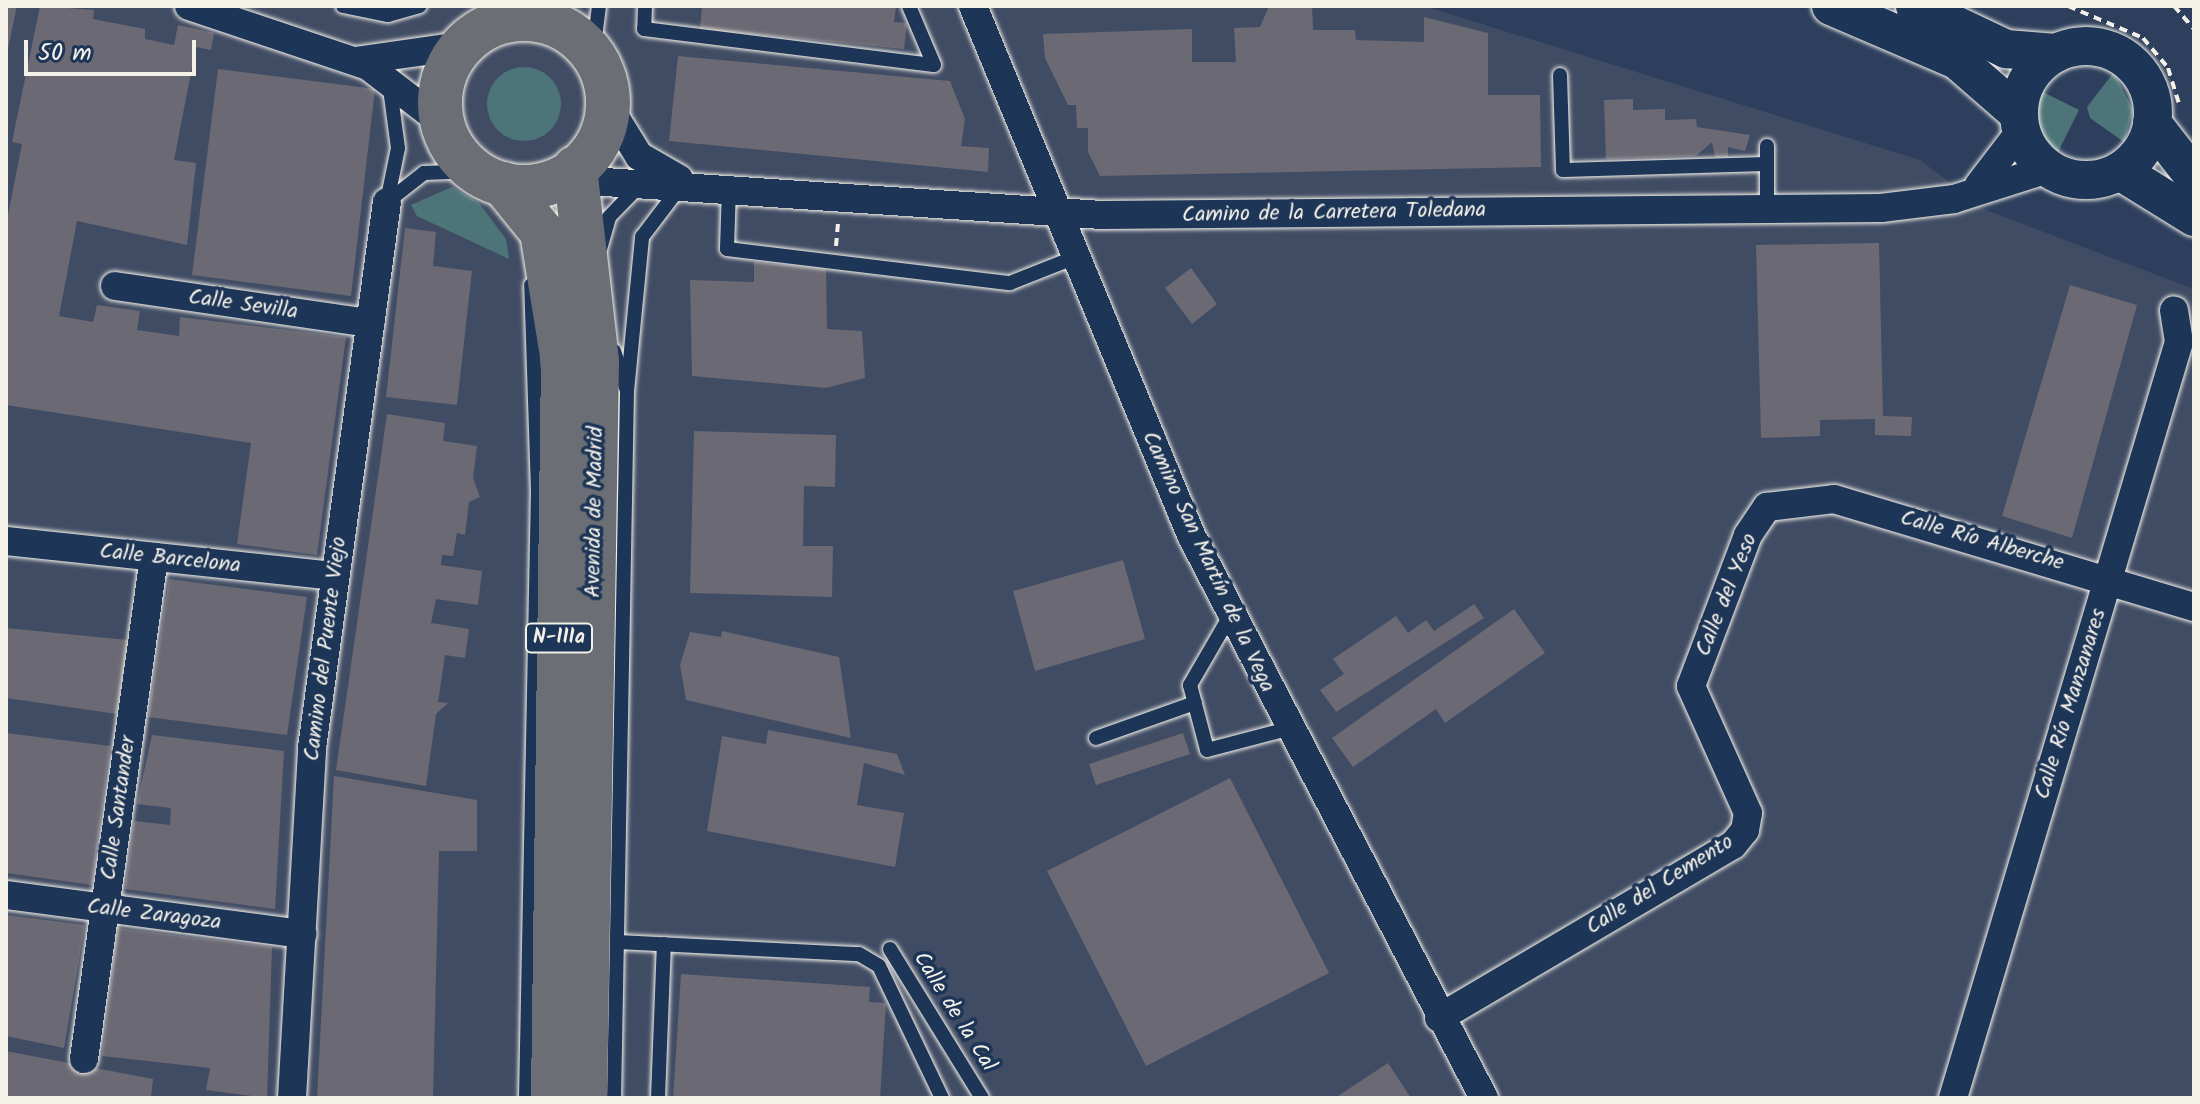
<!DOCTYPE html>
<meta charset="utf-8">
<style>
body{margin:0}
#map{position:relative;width:2200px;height:1104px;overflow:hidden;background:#2d3f5d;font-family:Kalam,sans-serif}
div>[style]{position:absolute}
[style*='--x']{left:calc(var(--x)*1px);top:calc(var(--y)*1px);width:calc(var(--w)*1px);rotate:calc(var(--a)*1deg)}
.built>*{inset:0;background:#404c64}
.green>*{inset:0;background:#4d7579}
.round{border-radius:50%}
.building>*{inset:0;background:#6b6974}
.path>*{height:4px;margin-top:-2px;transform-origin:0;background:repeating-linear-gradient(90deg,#f4f1e8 0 8px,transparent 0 14px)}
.roads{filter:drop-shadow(0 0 2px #f4f1e8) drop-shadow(0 0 2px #f4f1e8)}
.service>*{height:14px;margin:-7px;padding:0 7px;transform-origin:7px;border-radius:7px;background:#1d3557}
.minor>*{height:28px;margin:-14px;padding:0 14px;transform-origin:14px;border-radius:14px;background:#1d3557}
.secondary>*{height:38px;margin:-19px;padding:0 19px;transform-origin:19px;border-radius:19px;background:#1d3557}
.secondary>.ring{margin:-19px;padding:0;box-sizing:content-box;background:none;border:38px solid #1d3557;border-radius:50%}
.trunk>*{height:44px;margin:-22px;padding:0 22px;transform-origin:22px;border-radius:22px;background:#6b6f75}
.trunk>.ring{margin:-22px;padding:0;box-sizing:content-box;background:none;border:44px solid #6b6f75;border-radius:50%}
span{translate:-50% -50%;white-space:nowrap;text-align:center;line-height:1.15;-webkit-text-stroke:7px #1d3557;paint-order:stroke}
.shield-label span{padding:2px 6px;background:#1d3557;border:2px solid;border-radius:6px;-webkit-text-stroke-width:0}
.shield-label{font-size:20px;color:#f4f1e8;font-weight:700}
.street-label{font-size:22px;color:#f4f1e8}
.frame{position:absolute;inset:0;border:8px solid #f4f1e8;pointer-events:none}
.scale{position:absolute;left:24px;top:40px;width:172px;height:36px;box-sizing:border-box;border:4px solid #f4f1e8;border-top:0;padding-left:10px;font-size:24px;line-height:28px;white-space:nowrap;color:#f4f1e8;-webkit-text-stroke:6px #1d3557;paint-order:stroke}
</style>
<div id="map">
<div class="built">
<i style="clip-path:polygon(6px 6px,1424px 6px,1920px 160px,1986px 210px,2194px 289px,2194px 1098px,6px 1098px)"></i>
</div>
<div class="green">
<i class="round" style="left:487px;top:67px;width:74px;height:74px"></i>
<i style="clip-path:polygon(2114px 72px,2133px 110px,2124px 142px,2090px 118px,2087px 107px)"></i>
<i style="clip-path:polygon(2037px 89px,2079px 110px,2056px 156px,2035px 128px)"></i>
<i style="clip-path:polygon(452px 187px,479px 203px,506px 239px,509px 259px,417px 216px,411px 205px)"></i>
</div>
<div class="building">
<i style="clip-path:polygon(6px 6px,17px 6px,7px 53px,6px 53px)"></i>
<i style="clip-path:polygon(40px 6px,94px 10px,93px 19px,145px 29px,145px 39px,174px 45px,178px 25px,214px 33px,211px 50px,196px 47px,174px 160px,196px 163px,187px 245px,77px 221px,59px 316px,93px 322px,97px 305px,140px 311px,137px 330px,179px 336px,180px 317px,346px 337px,317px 555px,237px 544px,251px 443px,6px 405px,6px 225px,22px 144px,12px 142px)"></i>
<i style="clip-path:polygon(702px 6px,896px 6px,894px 22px,907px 23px,904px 49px,700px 29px)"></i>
<i style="clip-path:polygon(1269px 6px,1312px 6px,1313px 30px,1355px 30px,1356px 40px,1424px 42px,1424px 17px,1488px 33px,1488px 95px,1540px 95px,1541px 167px,1100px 176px,1088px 152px,1088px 128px,1077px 128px,1076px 105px,1068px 105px,1045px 58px,1043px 34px,1192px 29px,1192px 62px,1236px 62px,1234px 28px,1260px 27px)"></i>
<i style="clip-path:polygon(678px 56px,950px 81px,965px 119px,961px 146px,989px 148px,988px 172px,669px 141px)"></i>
<i style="clip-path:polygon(218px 69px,375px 89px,351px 296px,192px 275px)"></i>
<i style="clip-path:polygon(1633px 99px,1633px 110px,1665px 109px,1665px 120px,1696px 119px,1697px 127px,1750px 135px,1745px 151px,1728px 147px,1728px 157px,1715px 157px,1712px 142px,1696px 156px,1606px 159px,1604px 100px)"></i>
<i style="clip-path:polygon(405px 228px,436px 232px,433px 266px,472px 271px,457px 405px,386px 397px)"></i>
<i style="clip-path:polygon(1879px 243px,1883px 416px,1912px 417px,1911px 436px,1875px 435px,1875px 419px,1820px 420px,1820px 436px,1761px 438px,1756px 245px)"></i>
<i style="clip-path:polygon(754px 262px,826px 269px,827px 329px,862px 331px,865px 378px,826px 388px,692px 376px,690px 280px,754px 282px)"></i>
<i style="clip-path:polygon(1191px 268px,1217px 304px,1192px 324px,1165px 288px)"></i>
<i style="clip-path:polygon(2070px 285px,2137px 305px,2072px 538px,2002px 516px)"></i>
<i style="clip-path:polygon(387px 414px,445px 423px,443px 441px,477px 446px,473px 478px,480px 497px,469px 502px,465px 535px,457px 533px,453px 556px,442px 555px,441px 565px,482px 571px,478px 605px,436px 599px,431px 623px,469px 629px,465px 658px,445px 655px,438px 702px,448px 703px,436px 714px,426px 786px,336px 770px)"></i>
<i style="clip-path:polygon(694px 431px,836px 435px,835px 487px,804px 486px,803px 546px,833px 546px,832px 597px,690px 593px)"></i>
<i style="clip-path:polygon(1123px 560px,1145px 639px,1035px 671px,1013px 591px)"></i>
<i style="clip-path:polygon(169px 579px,307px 597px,287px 735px,148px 717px)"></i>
<i style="clip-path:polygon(1474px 604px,1484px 618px,1336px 712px,1320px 690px,1344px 674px,1333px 659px,1396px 616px,1408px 633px,1426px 620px,1434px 631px)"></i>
<i style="clip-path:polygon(1514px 609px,1545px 653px,1445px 723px,1436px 709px,1353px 767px,1332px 738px)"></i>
<i style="clip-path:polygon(6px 628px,128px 640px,117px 714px,6px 698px)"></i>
<i style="clip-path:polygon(722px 631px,839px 657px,851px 738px,686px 700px,680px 665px,690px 632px,721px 637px)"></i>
<i style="clip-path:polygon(768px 730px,897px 754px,905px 775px,864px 763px,857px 805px,904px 813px,895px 867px,707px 831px,722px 736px,766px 744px)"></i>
<i style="clip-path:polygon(6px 733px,110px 746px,92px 885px,6px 873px)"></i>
<i style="clip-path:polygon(1183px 733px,1190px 754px,1096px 785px,1089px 764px)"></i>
<i style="clip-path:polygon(152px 735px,284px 751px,275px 909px,125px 889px,134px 821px,170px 825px,171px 808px,137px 804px)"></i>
<i style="clip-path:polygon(334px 776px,477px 800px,477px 851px,439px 851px,433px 1098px,317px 1098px)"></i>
<i style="clip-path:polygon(1230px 778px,1329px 973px,1146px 1066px,1047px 871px)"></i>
<i style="clip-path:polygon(6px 915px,85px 925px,64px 1048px,6px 1036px)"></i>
<i style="clip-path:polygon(118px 928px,272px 947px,267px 1098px,206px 1090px,210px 1068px,102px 1056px)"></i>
<i style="clip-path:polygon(681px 974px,870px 987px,869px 1002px,886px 1003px,880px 1098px,673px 1098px)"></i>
<i style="clip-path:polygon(6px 1051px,153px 1079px,151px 1098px,6px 1098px)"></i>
<i style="clip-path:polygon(1388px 1063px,1411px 1098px,1335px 1098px)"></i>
</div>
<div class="path">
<i style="--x:2068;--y:6;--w:82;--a:23.1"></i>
<i style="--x:2143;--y:38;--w:39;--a:50"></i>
<i style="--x:2168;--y:68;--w:41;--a:72.9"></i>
<i style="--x:2174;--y:6;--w:30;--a:49"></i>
<i style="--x:836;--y:246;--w:23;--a:-85"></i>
</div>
<div class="roads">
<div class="service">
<i style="--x:343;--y:6;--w:46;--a:11.3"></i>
<i style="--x:388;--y:15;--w:33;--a:-16"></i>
<i style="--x:645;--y:6;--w:23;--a:92"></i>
<i style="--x:644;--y:29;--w:292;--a:7.1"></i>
<i style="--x:934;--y:65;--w:64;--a:-113"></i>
<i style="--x:593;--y:53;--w:47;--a:-82.7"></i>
<i style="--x:1560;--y:75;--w:95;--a:88.2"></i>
<i style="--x:1563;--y:170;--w:204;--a:-1.7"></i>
<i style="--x:1767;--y:146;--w:63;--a:90"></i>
<i style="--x:729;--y:188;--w:61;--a:91.9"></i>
<i style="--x:727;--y:249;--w:285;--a:6.9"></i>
<i style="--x:1010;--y:283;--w:68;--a:-21.6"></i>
<i style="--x:387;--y:202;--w:55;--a:-78.5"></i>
<i style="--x:398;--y:148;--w:60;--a:-97.7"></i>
<i style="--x:387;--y:202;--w:47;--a:-38.1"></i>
<i style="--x:424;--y:173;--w:51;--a:-2.2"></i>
<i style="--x:600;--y:249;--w:33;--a:-74"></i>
<i style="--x:609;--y:217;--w:42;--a:-46"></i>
<i style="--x:614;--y:351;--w:42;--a:72"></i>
<i style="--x:627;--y:391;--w:707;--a:91.05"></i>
<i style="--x:627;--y:391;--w:155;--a:-84.4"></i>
<i style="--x:642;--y:237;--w:58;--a:-52.7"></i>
<i style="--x:1230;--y:616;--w:80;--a:120.1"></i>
<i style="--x:1190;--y:685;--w:67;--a:75.3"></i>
<i style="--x:1207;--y:750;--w:83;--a:-14.7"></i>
<i style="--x:1096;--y:738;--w:105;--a:-19.5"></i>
<i style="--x:618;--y:942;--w:241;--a:2.9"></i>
<i style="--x:859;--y:954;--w:23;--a:31"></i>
<i style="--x:879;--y:966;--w:146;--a:64.5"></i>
<i style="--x:890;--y:949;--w:175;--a:58.3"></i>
<i style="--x:526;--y:1098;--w:607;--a:-88.87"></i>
<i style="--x:538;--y:491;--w:206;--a:-91.9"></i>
<i style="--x:658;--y:1098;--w:154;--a:-87.8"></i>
</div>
<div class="minor">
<i style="--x:189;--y:6;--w:189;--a:18.5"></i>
<i style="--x:368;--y:66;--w:92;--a:37.5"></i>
<i style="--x:973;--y:6;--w:572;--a:67.6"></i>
<i style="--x:1191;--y:535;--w:635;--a:62.51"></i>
<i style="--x:355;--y:61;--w:113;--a:-8.1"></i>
<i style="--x:608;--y:106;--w:59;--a:58.2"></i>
<i style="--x:639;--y:156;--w:46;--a:29.9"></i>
<i style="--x:560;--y:179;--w:543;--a:3.8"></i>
<i style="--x:1102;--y:215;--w:779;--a:-0.51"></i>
<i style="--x:1881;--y:208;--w:74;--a:-7"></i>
<i style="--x:1954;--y:199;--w:99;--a:-17.7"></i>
<i style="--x:1979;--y:185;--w:69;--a:-52.6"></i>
<i style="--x:115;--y:286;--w:258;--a:8.3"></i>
<i style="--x:6;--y:541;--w:329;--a:6.1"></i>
<i style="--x:6;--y:895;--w:299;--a:7.5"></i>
<i style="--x:1439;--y:1018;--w:341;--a:-30.5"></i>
<i style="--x:1733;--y:845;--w:19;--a:-51"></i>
<i style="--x:1745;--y:830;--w:17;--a:-80"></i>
<i style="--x:1748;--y:813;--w:139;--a:-114.2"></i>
<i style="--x:1691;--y:686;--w:161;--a:-69.3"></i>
<i style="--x:1748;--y:535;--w:34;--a:-56"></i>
<i style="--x:1767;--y:507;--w:67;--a:-6.8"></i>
<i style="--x:1834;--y:499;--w:376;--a:16.7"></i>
<i style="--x:84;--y:1059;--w:507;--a:-82.06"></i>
<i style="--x:292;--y:1098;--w:351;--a:-86.7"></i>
<i style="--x:312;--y:748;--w:551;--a:-82.18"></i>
<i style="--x:1953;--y:1098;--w:789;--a:-73.36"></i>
<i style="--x:2179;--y:342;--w:32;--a:-99"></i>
</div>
<div class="secondary">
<i style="--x:1831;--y:6;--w:137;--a:23.2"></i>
<i style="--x:1957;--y:60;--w:81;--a:41"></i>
<i style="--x:1915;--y:6;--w:101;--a:25.3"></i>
<i style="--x:2006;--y:49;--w:50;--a:4.6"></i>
<i class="ring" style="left:2019px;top:46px;width:96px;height:96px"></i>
<i style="--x:2152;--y:123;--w:68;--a:52.1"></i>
<i style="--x:2120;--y:171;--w:87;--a:31.9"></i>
</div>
<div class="trunk">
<i class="ring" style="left:440px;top:19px;width:124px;height:124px"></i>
<i style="--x:575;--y:168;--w:195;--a:83.5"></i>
<i style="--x:597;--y:362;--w:736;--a:90.93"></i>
<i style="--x:503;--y:184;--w:62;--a:50.9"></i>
<i style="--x:542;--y:232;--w:131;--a:80.8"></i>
<i style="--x:563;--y:361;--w:737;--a:90.78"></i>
</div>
</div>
<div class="shield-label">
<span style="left:559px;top:638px">N-IIIa</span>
</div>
<div class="street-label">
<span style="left:1334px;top:213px;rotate:-1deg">Camino de la Carretera Toledana</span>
<span style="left:243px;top:305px;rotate:8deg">Calle Sevilla</span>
<span style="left:595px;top:512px;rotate:-89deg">Avenida de Madrid</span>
<span style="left:1982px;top:541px;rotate:16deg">Calle Río Alberche</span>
<span style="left:170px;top:559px;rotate:6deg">Calle Barcelona</span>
<span style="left:1208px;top:562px;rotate:65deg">Camino San Martín de la Vega</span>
<span style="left:1727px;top:595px;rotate:-68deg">Calle del Yeso</span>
<span style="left:326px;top:649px;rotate:-83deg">Camino del Puente Viejo</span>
<span style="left:2071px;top:704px;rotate:-73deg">Calle Río Manzanares</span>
<span style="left:119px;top:808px;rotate:-82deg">Calle Santander</span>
<span style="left:1660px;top:885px;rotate:-32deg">Calle del Cemento</span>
<span style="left:154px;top:915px;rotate:7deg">Calle Zaragoza</span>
<span style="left:954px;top:1012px;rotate:58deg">Calle de la Cal</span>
</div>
<div class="frame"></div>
<div class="scale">50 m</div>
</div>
